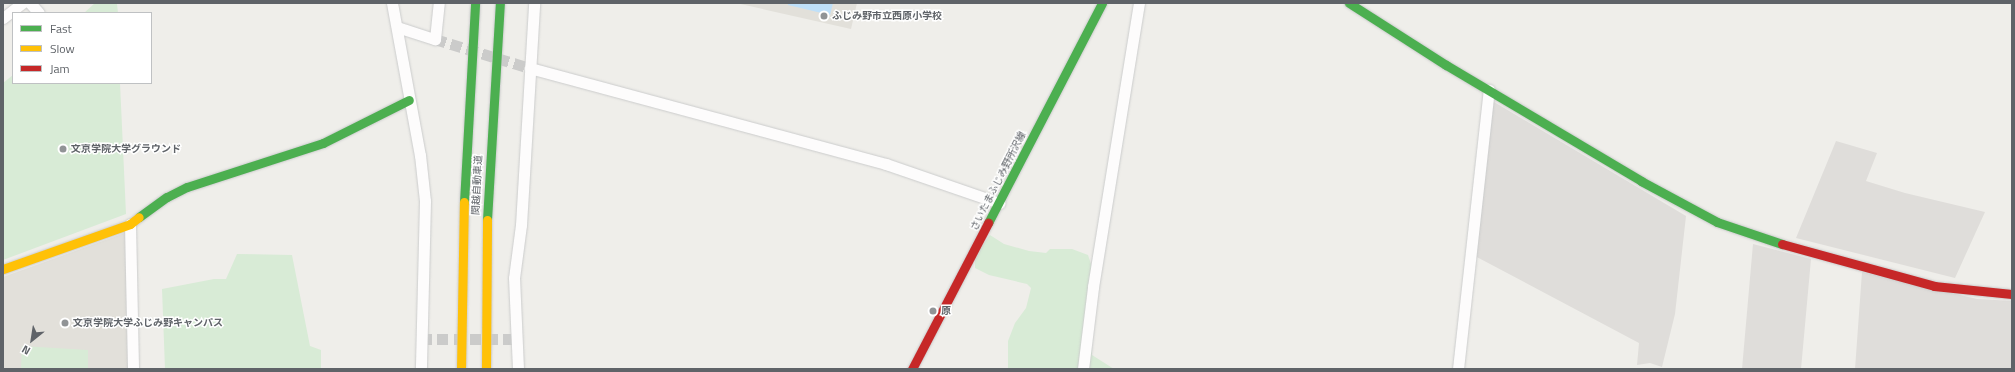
<!DOCTYPE html>
<meta charset="utf-8">
<style>
body{margin:0}
#map{position:relative;width:2015px;height:372px;overflow:hidden;background:#efeeea;font-family:"Titillium Web","Noto Sans JP",sans-serif}
div>[style]{position:absolute}
[style*='--x']{left:calc(var(--x)*1px);top:calc(var(--y)*1px);width:calc(var(--w)*1px);rotate:calc(var(--a)*1deg)}
.industrial>*{inset:0;background:#dfddda}
.education>*{inset:0;background:#e2e0da}
.green>*{inset:0;background:#d8ebd6}
.water>*{inset:0;background:#bfe0f9}
.street-tunnel>*{height:11px;margin-top:-5.5px;transform-origin:0;background:repeating-linear-gradient(90deg,#cbcbca 0 11px,transparent 0 16.5px)}
.roads{filter:drop-shadow(0 0 1px #cbcccc) drop-shadow(0 0 1px #cbcccc)}
.street>*{height:11px;margin:-5.5px;padding:0 5.5px;transform-origin:5.5px;border-radius:5.5px;background:#fdfcfc}
.fast>*{height:9px;margin:-4.5px;padding:0 4.5px;transform-origin:4.5px;border-radius:4.5px;background:#4caf50}
.slow>*{height:9px;margin:-4.5px;padding:0 4.5px;transform-origin:4.5px;border-radius:4.5px;background:#ffc107}
.jam>*{height:9px;margin:-4.5px;padding:0 4.5px;transform-origin:4.5px;border-radius:4.5px;background:#c62828}
.dots>*{width:11px;height:11px;translate:-50% -50%;box-sizing:border-box;border:2px solid #fff;border-radius:50%}
span{translate:-50% -50%;white-space:nowrap;text-align:center;line-height:1.15;-webkit-text-stroke:3px #fff;paint-order:stroke}
.poi-label{font-size:10px;color:#5f6368;font-weight:700}
.left{translate:0 -50%;text-align:left}
.street-label{font-size:10px;color:#5f6368}
.frame{position:absolute;inset:0;border:4px solid #5f6368;pointer-events:none}
.legend{position:absolute;left:12px;top:12px;width:140px;height:72px;box-sizing:border-box;background:#fff;border:1px solid #bfc1c3;margin:0;padding:5px 7px;list-style:none;font-size:12px;color:#5f6368}
.legend li{display:flex;align-items:center;gap:8px;height:20px}
.legend b{width:20px;border:1px solid #bfc1c3}
.north{position:absolute;left:12px;top:320px;width:40px;height:40px;-webkit-text-stroke:3px #fff;paint-order:stroke;rotate:210deg;font-size:11px;font-weight:700;line-height:16px;text-align:center;color:#5f6368}
.north::after{content:'';display:block;margin:auto;width:14px;height:18px;background:#5f6368;clip-path:polygon(50% 0,100% 100%,50% 72%,0 100%)}
</style>
<div id="map">
<div class="industrial">
<i style="clip-path:polygon(1494px 102px,1686px 216px,1675px 314px,1662px 367px,1650px 363px,1637px 365px,1639px 343px,1473px 255px,1489px 105px)"></i>
<i style="clip-path:polygon(1836px 141px,1877px 153px,1866px 181px,1905px 193px,1985px 212px,1955px 278px,1796px 238px)"></i>
<i style="clip-path:polygon(1753px 244px,1811px 259px,1801px 369px,1742px 369px)"></i>
<i style="clip-path:polygon(1862px 272px,1977px 299px,2012px 301px,2012px 369px,1855px 369px)"></i>
</div>
<div class="education">
<i style="clip-path:polygon(736px 3px,857px 3px,851px 29px)"></i>
<i style="clip-path:polygon(125px 233px,128px 369px,3px 369px,3px 277px)"></i>
</div>
<div class="green">
<i style="clip-path:polygon(95px 3px,117px 4px,118px 13px,84px 13px)"></i>
<i style="clip-path:polygon(13px 75px,13px 83px,120px 83px,126px 214px,3px 260px,3px 83px)"></i>
<i style="clip-path:polygon(990px 235px,1004px 244px,1029px 251px,1046px 253px,1050px 249px,1072px 249px,1088px 255px,1091px 264px,1092px 355px,1114px 369px,1008px 369px,1008px 341px,1015px 323px,1026px 308px,1031px 288px,1027px 284px,989px 275px,975px 268px,975px 255px)"></i>
<i style="clip-path:polygon(237px 254px,292px 255px,310px 346px,321px 350px,321px 369px,165px 369px,162px 289px,214px 279px,226px 279px)"></i>
<i style="clip-path:polygon(22px 346px,88px 350px,88px 369px,21px 369px)"></i>
</div>
<div class="water">
<i style="clip-path:polygon(788px 3px,833px 3px,830px 15px,788px 5px)"></i>
</div>
<div class="street-tunnel">
<i style="--x:435;--y:39;--w:99;--a:17"></i>
<i style="--x:421;--y:339;--w:95;--a:0"></i>
</div>
<div class="roads">
<div class="street">
<i style="--x:30;--y:3;--w:13;--a:48"></i>
<i style="--x:392;--y:3;--w:155;--a:79.6"></i>
<i style="--x:420;--y:155;--w:46;--a:83.8"></i>
<i style="--x:425;--y:201;--w:168;--a:91.4"></i>
<i style="--x:3;--y:18;--w:24;--a:-38"></i>
<i style="--x:397;--y:27;--w:40;--a:18"></i>
<i style="--x:435;--y:39;--w:36;--a:-84"></i>
<i style="--x:530;--y:68;--w:369;--a:15.1"></i>
<i style="--x:886;--y:164;--w:120;--a:19"></i>
<i style="--x:130;--y:224;--w:145;--a:88.8"></i>
<i style="--x:518;--y:369;--w:91;--a:-92.5"></i>
<i style="--x:514;--y:278;--w:53;--a:-82.5"></i>
<i style="--x:521;--y:225;--w:222;--a:-86.6"></i>
<i style="--x:1083;--y:369;--w:83;--a:-83"></i>
<i style="--x:1093;--y:287;--w:288;--a:-80.8"></i>
<i style="--x:1458;--y:369;--w:281;--a:-83.7"></i>
</div>
<div class="fast">
<i style="--x:1349;--y:3;--w:115;--a:32.6"></i>
<i style="--x:1446;--y:65;--w:227;--a:30.7"></i>
<i style="--x:1641;--y:181;--w:86;--a:28.3"></i>
<i style="--x:1717;--y:222;--w:69;--a:18.7"></i>
<i style="--x:464;--y:202;--w:199;--a:-86.8"></i>
<i style="--x:139;--y:217;--w:34;--a:-36"></i>
<i style="--x:167;--y:197;--w:22;--a:-27"></i>
<i style="--x:187;--y:187;--w:143;--a:-17.9"></i>
<i style="--x:323;--y:143;--w:96;--a:-26.6"></i>
<i style="--x:487;--y:220;--w:217;--a:-86.6"></i>
<i style="--x:988;--y:223;--w:248;--a:-62.6"></i>
</div>
<div class="slow">
<i style="--x:3;--y:269;--w:135;--a:-19.5"></i>
<i style="--x:130;--y:224;--w:11;--a:-38"></i>
<i style="--x:461;--y:369;--w:167;--a:-89"></i>
<i style="--x:486;--y:369;--w:149;--a:-89.6"></i>
</div>
<div class="jam">
<i style="--x:1782;--y:244;--w:158;--a:15.4"></i>
<i style="--x:1934;--y:286;--w:78;--a:5.9"></i>
<i style="--x:912;--y:369;--w:165;--a:-62.5"></i>
</div>
</div>
<div class="dots">
<i style="left:824px;top:16px;background:#919496"></i>
<i style="left:63px;top:149px;background:#919496"></i>
<i style="left:933px;top:311px;background:#919496"></i>
<i style="left:65px;top:323px;background:#919496"></i>
</div>
<div class="poi-label">
<span class="left" style="left:832px;top:16px">ふじみ野市立西原小学校</span>
<span class="left" style="left:71px;top:149px">文京学院大学グラウンド</span>
<span class="left" style="left:941px;top:311px">原</span>
<span class="left" style="left:73px;top:323px">文京学院大学ふじみ野キャンパス</span>
</div>
<div class="street-label">
<span style="left:998px;top:181px;rotate:-63deg">さいたまふじみ野所沢線</span>
<span style="left:477px;top:185px;rotate:-87deg">関越自動車道</span>
</div>
<div class="frame"></div>
<ul class="legend">
<li><b style="height:5px;background:#4caf50"></b>Fast</li>
<li><b style="height:5px;background:#ffc107"></b>Slow</li>
<li><b style="height:5px;background:#c62828"></b>Jam</li>
</ul>
<div class="north">N</div>
</div>
